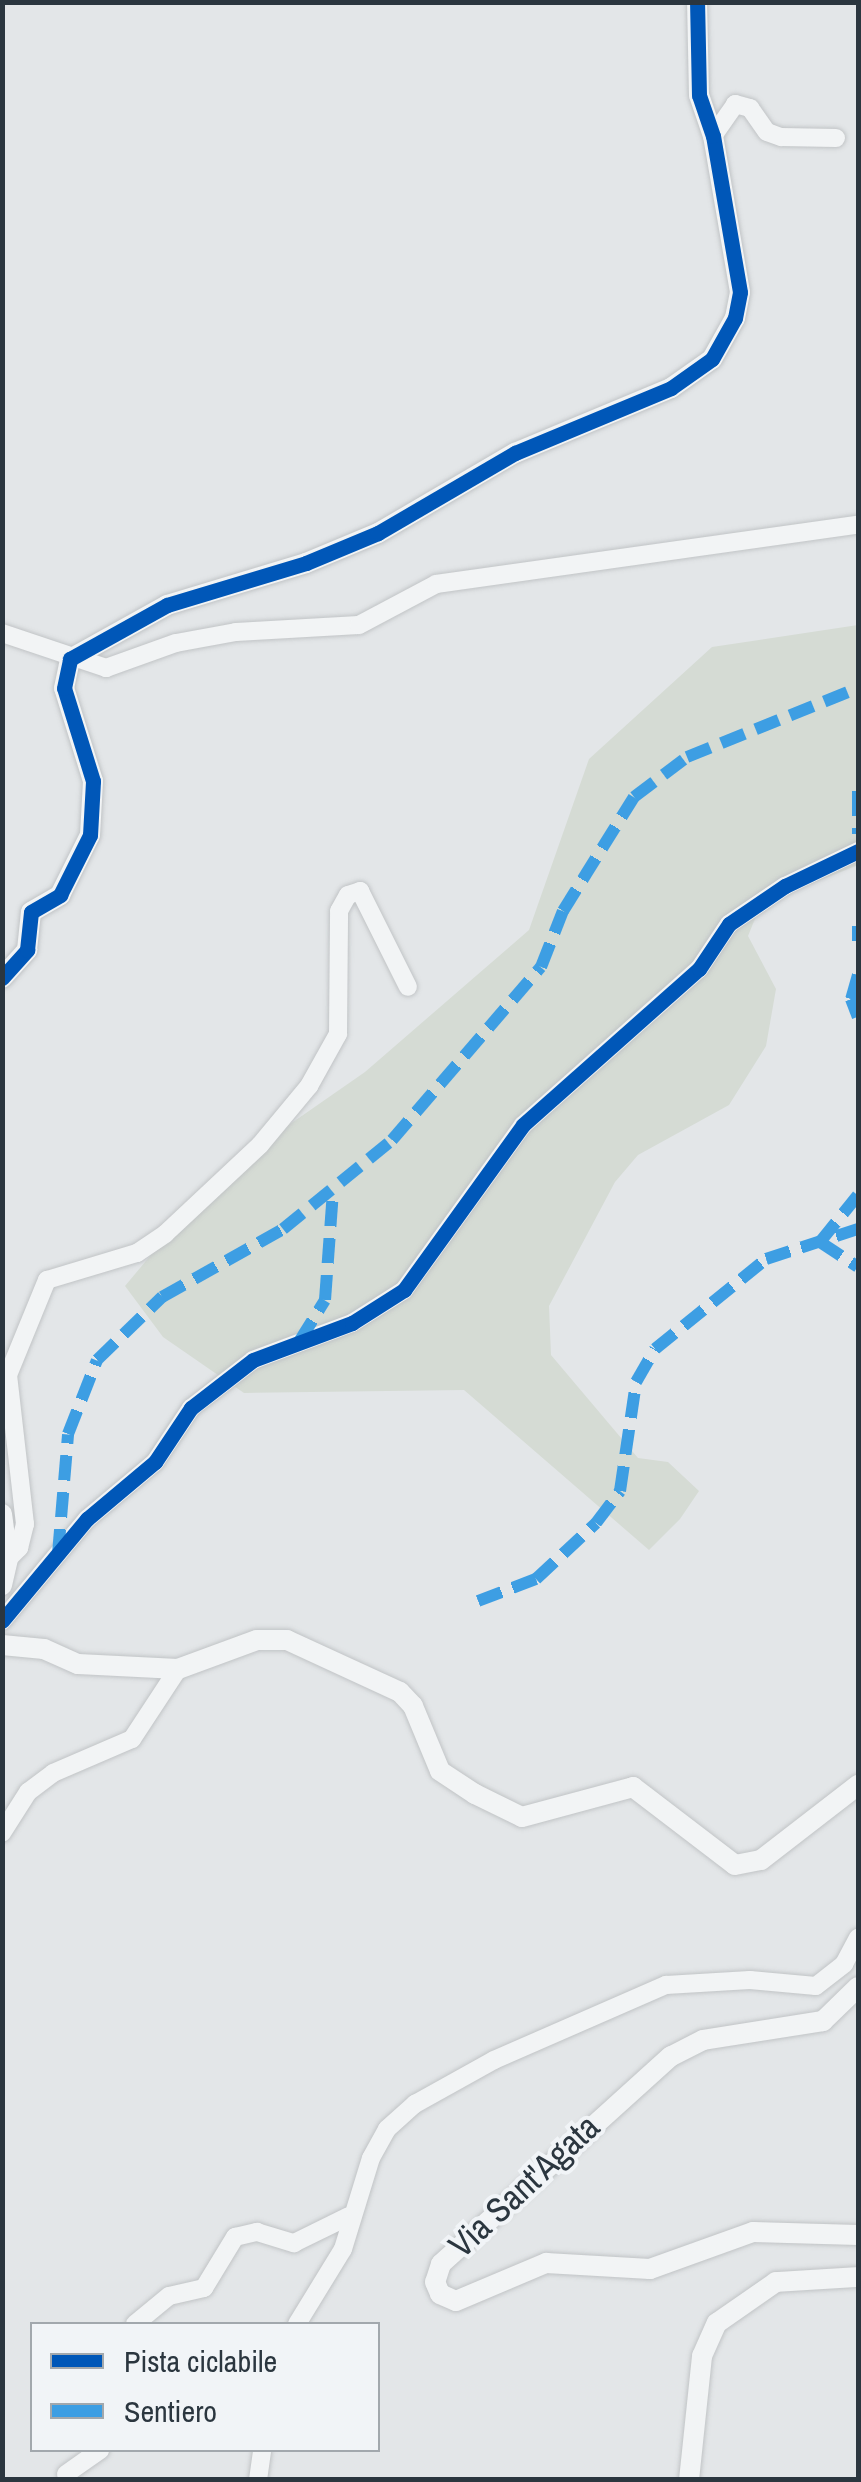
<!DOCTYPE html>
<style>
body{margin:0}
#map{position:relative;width:861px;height:2482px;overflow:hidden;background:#e3e6e8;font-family:"Archivo Narrow",sans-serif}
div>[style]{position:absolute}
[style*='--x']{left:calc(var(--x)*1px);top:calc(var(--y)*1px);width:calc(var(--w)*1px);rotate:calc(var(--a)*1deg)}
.green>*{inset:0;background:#d5dbd4}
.roads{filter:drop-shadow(0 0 2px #c1c4c6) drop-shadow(0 0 2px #c1c4c6)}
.minor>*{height:18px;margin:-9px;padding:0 9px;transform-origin:9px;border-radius:9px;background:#f2f4f5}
.tertiary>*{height:20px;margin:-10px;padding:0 10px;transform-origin:10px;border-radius:10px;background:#f2f4f5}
.quiet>*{height:12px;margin-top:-6px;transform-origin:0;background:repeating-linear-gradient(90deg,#3d9ee3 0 25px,transparent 0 37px)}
.cycleway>*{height:15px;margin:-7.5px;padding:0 7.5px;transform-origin:7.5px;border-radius:7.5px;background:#0057b8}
span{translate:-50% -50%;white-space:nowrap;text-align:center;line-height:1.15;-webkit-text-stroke:8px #f1f4f7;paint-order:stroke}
.street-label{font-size:35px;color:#2b363f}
.frame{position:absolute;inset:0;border:5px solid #2b363f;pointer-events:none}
.legend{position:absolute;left:30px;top:2322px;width:350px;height:130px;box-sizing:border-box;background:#f1f4f7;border:2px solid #a2a8ad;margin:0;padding:12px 18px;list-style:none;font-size:30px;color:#2b363f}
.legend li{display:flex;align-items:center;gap:20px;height:50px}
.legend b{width:50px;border:2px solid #a2a8ad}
</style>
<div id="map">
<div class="green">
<i style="clip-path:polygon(858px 625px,858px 865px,761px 904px,748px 936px,776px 989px,766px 1046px,729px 1105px,638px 1155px,615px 1182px,549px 1306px,551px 1355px,638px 1458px,668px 1462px,699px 1491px,680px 1519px,649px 1550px,464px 1390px,244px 1393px,163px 1337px,125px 1286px,196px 1201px,260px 1145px,365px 1072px,529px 930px,589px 759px,712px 647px)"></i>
</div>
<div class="roads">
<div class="minor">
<i style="--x:713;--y:136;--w:39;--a:-55"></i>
<i style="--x:735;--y:104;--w:16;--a:15"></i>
<i style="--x:750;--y:108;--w:29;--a:55"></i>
<i style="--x:767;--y:132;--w:15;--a:20"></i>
<i style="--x:781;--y:137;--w:55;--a:1"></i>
<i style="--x:2;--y:633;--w:110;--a:18.6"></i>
<i style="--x:106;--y:668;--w:74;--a:-19.7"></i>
<i style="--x:176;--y:643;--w:61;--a:-10.4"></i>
<i style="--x:236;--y:632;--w:123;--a:-3.3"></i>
<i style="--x:359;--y:625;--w:87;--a:-28"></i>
<i style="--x:436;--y:584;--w:426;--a:-8"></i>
<i style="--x:8;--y:1559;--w:16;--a:-45"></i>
<i style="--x:19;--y:1548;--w:25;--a:-76"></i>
<i style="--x:25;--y:1524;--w:150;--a:-96.5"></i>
<i style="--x:8;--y:1375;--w:103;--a:-67.7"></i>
<i style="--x:47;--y:1280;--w:94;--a:-16.7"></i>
<i style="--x:137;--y:1253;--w:34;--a:-34"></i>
<i style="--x:165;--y:1234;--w:130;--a:-43.1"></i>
<i style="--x:260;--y:1145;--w:77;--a:-50.3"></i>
<i style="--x:309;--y:1086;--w:60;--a:-60.9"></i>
<i style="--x:338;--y:1034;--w:123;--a:-89.5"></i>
<i style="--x:339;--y:911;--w:18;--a:-61"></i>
<i style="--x:348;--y:895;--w:13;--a:-18"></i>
<i style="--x:360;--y:891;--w:107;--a:63.4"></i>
<i style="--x:2;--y:1621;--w:133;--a:-50.2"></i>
<i style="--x:87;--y:1519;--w:89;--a:-40"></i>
<i style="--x:155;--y:1462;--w:65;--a:-56.3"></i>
<i style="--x:191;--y:1408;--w:78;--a:-37.7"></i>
<i style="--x:253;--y:1360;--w:106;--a:-20.5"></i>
<i style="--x:352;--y:1323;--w:62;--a:-32.4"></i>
<i style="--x:404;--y:1290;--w:203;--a:-54.2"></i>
<i style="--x:523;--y:1125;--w:235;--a:-41.6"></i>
<i style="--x:699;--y:969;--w:54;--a:-56.3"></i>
<i style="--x:729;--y:924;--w:68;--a:-34.2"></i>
<i style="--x:785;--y:886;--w:81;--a:-25.6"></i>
<i style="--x:2;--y:1833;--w:49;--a:-57.6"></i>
<i style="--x:28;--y:1792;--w:31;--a:-37"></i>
<i style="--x:53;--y:1773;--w:86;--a:-23.3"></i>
<i style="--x:132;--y:1739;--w:84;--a:-56.7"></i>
<i style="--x:135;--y:2324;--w:44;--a:-39.5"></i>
<i style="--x:169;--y:2296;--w:36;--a:-13"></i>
<i style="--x:204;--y:2288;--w:60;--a:-58.7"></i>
<i style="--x:235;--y:2237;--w:23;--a:-13"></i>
<i style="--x:257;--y:2232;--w:39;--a:17"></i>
<i style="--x:294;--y:2243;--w:61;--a:-26.1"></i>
<i style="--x:297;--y:2324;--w:88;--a:-58.5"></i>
<i style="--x:343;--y:2249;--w:95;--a:-72.9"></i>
<i style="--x:371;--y:2158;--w:33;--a:-61"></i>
<i style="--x:387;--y:2129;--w:38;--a:-42"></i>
<i style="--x:415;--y:2104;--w:90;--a:-29.1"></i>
<i style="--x:494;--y:2060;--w:188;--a:-23.6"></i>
<i style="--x:666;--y:1985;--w:84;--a:-3.4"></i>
<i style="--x:750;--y:1980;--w:66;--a:5.2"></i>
<i style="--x:816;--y:1986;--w:36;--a:-38"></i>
<i style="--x:844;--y:1964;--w:30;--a:-62"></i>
<i style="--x:66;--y:2474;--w:42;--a:-35.2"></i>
<i style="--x:258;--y:2480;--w:30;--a:-82"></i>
</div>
<div class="tertiary">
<i style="--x:2;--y:978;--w:38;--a:-48"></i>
<i style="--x:27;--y:950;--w:38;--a:-84"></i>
<i style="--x:31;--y:912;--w:34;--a:-30"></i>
<i style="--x:60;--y:895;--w:67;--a:-63.4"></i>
<i style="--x:90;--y:835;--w:54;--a:-86.8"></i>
<i style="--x:93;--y:781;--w:97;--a:-107.3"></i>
<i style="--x:64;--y:688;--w:30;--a:-78"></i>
<i style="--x:70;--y:659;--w:111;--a:-29.1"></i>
<i style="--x:167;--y:605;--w:145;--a:-16.8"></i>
<i style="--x:306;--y:563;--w:78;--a:-22.6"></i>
<i style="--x:378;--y:533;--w:159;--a:-30.3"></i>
<i style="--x:515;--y:453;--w:169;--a:-22.6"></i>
<i style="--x:671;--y:388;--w:50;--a:-35.3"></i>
<i style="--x:712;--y:359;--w:47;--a:-60.7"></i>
<i style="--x:735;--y:318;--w:26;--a:-79"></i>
<i style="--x:740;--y:292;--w:158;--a:-99.8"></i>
<i style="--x:713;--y:136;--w:43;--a:-108.9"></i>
<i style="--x:699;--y:95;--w:93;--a:-91.2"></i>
<i style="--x:2;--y:1514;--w:45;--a:82.4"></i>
<i style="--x:8;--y:1559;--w:27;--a:103"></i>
<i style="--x:2;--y:1645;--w:42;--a:5.4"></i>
<i style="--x:44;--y:1649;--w:37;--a:24"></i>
<i style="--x:78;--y:1664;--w:100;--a:2.9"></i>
<i style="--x:178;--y:1669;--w:84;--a:-20.2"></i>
<i style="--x:257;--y:1640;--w:30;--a:0"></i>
<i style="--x:287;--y:1640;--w:124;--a:24.7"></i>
<i style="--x:400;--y:1692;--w:19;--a:47"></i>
<i style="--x:413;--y:1706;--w:70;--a:67.4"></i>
<i style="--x:440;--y:1771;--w:42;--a:33.3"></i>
<i style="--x:475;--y:1794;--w:52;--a:26.1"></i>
<i style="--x:522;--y:1817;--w:115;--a:-15.1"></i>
<i style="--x:633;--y:1787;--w:128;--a:37.4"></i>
<i style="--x:735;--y:1865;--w:26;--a:-11"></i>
<i style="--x:761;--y:1860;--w:123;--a:-37.7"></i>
<i style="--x:858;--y:1987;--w:49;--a:135.8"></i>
<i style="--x:823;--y:2021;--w:121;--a:171"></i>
<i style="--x:703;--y:2040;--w:36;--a:153"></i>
<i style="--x:671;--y:2056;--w:310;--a:137.9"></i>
<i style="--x:441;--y:2264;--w:19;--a:108"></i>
<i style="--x:435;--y:2282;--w:13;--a:67"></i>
<i style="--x:440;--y:2294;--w:17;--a:24"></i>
<i style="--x:456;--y:2301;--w:98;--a:-22.9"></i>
<i style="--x:546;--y:2263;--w:104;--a:3.3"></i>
<i style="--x:650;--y:2269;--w:109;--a:-19.8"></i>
<i style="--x:753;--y:2232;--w:105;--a:1.6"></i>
<i style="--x:689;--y:2480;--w:125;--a:-84"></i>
<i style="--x:702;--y:2356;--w:36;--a:-66"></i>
<i style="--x:717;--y:2323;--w:72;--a:-34.8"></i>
<i style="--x:776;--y:2282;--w:82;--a:-3.5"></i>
</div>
</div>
<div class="quiet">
<i style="--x:858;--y:791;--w:43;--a:90"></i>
<i style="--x:858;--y:926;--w:15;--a:90"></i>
<i style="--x:858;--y:975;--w:25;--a:106"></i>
<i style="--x:851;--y:999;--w:19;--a:69"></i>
<i style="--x:820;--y:1242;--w:60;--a:-51"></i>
<i style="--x:820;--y:1242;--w:45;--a:33.3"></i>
<i style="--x:299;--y:1342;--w:49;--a:-58.2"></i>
<i style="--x:325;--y:1300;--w:110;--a:-85.8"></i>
<i style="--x:58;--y:1554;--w:120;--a:-85.2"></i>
<i style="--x:68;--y:1434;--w:79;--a:-68.6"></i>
<i style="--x:97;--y:1360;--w:91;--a:-44.1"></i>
<i style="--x:162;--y:1297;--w:139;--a:-29.3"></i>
<i style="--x:283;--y:1229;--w:141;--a:-39.2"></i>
<i style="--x:392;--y:1140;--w:228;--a:-49.3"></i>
<i style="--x:541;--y:967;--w:60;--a:-68.6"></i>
<i style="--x:563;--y:911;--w:134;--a:-58.1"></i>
<i style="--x:634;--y:797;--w:66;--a:-37"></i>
<i style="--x:687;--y:757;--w:184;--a:-22"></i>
<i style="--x:478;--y:1601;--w:62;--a:-20.8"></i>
<i style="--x:536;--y:1579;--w:82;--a:-43"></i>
<i style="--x:596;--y:1523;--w:40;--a:-53"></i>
<i style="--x:620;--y:1491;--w:110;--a:-81.6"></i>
<i style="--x:636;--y:1382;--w:38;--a:-60"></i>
<i style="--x:655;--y:1349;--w:143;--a:-39"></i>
<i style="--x:766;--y:1259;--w:97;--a:-18.1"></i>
</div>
<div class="cycleway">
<i style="--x:2;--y:978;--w:38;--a:-48"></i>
<i style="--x:27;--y:950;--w:38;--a:-84"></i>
<i style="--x:31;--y:912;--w:34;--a:-30"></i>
<i style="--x:60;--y:895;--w:67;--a:-63.4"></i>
<i style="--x:90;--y:835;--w:54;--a:-86.8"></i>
<i style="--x:93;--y:781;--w:97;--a:-107.3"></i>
<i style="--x:64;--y:688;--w:30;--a:-78"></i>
<i style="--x:70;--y:659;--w:111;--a:-29.1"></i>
<i style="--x:167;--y:605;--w:145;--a:-16.8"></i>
<i style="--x:306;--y:563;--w:78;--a:-22.6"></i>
<i style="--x:378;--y:533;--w:159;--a:-30.3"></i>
<i style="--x:515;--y:453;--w:169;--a:-22.6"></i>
<i style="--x:671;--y:388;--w:50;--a:-35.3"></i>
<i style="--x:712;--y:359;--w:47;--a:-60.7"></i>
<i style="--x:735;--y:318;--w:26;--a:-79"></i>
<i style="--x:740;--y:292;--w:158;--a:-99.8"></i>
<i style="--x:713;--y:136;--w:43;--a:-108.9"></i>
<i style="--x:699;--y:95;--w:93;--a:-91.2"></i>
<i style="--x:2;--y:1621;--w:133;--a:-50.2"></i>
<i style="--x:87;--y:1519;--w:89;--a:-40"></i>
<i style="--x:155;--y:1462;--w:65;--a:-56.3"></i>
<i style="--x:191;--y:1408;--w:78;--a:-37.7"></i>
<i style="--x:253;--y:1360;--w:106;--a:-20.5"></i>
<i style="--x:352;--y:1323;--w:62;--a:-32.4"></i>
<i style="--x:404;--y:1290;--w:203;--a:-54.2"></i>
<i style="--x:523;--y:1125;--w:235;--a:-41.6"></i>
<i style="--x:699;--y:969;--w:54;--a:-56.3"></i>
<i style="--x:729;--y:924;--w:68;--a:-34.2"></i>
<i style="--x:785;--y:886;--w:81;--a:-25.6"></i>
</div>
<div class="street-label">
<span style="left:524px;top:2186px;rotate:-43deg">Via Sant'Agata</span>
</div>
<div class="frame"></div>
<ul class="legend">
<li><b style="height:12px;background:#0057b8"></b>Pista ciclabile</li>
<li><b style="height:12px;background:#3d9ee3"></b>Sentiero</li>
</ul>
</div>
